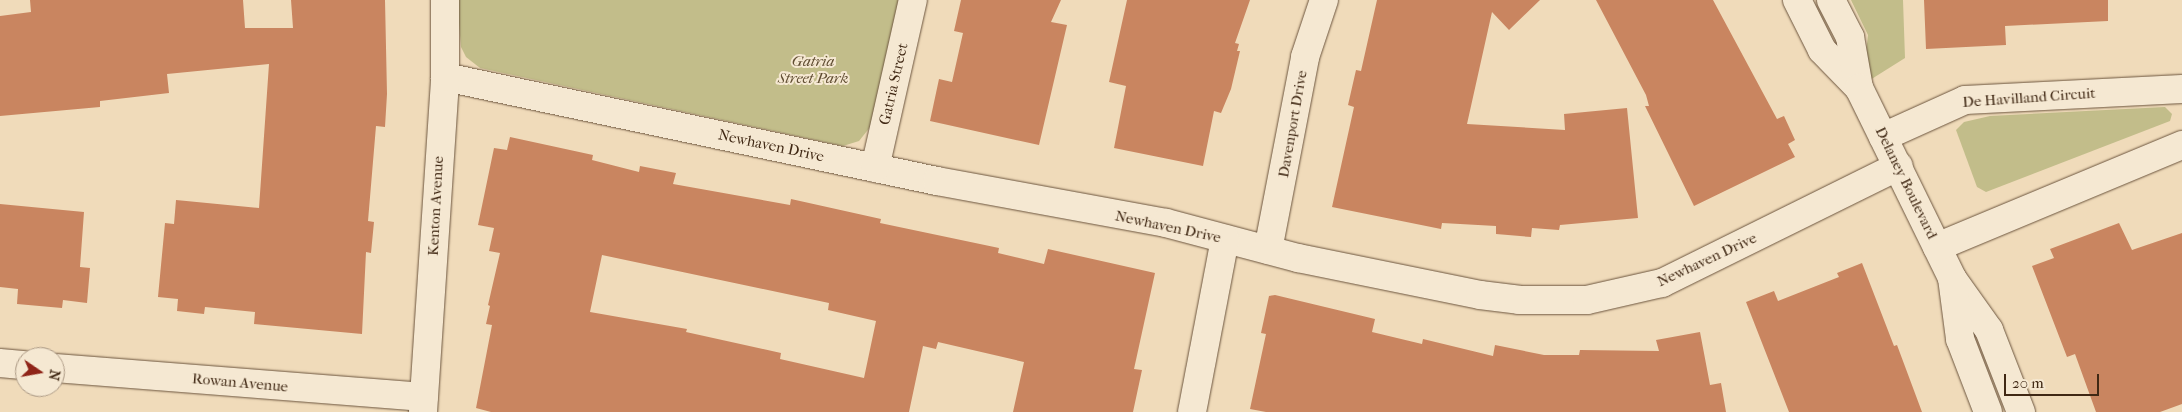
<!DOCTYPE html>
<style>
body{margin:0}
#map{position:relative;width:2182px;height:412px;overflow:hidden;background:#f0dbba;font-family:"IM FELL French Canon",serif}
div>[style]{position:absolute}
[style*='--x']{left:calc(var(--x)*1px);top:calc(var(--y)*1px);width:calc(var(--w)*1px);rotate:calc(var(--a)*1deg)}
.green>*{inset:0;background:#c2bd8a}
.building>*{inset:0;background:#c98560}
.roads{filter:drop-shadow(0 0 1px #6c553e) drop-shadow(0 0 1px #6c553e)}
.minor>*{height:28px;margin:-14px;padding:0 14px;transform-origin:14px;border-radius:14px;background:#f5e8d2}
span{translate:-50% -50%;white-space:nowrap;text-align:center;line-height:1.15;-webkit-text-stroke:4px #f5e8d2;paint-order:stroke}
.park-label{font-size:15px;color:#604d32;font-style:italic}
.street-label{font-size:15px;color:#402814}
.north{position:absolute;left:15px;top:347px;width:50px;height:50px;box-sizing:border-box;background:#f5e8d2;border:1px solid #ad9b86;border-radius:50%;rotate:102deg;font-size:14px;font-weight:700;line-height:20px;text-align:center;color:#402814}
.north::after{content:'';display:block;margin:auto;width:18px;height:22px;background:#8f2418;clip-path:polygon(50% 0,100% 100%,50% 72%,0 100%)}
.scale{position:absolute;left:2004px;top:374px;width:95px;height:22px;box-sizing:border-box;border:2px solid #402814;border-top:0;padding-left:6px;font-size:15px;line-height:18px;white-space:nowrap;color:#402814;-webkit-text-stroke:4px #f5e8d2;paint-order:stroke}
</style>
<div id="map">
<div class="green">
<i style="clip-path:polygon(457px 0,899px 0,871px 126px,859px 141px,843px 146px,480px 68px,466px 57px,461px 47px)"></i>
<i style="clip-path:polygon(1851px 0,1903px 0,1905px 58px,1870px 80px,1866px 52px,1868px 35px)"></i>
<i style="clip-path:polygon(2165px 107px,2172px 114px,2170px 121px,1986px 192px,1977px 187px,1956px 130px,1964px 122px,1990px 116px)"></i>
</div>
<div class="building">
<i style="clip-path:polygon(30px 0,243px 0,245px 28px,293px 28px,291px 0,385px 0,387px 94px,385px 127px,376px 126px,368px 221px,374px 222px,371px 253px,366px 252px,362px 334px,254px 324px,255px 312px,205px 307px,204px 314px,177px 311px,178px 299px,158px 297px,165px 223px,174px 224px,176px 200px,259px 208px,269px 64px,167px 74px,169px 93px,100px 101px,100px 107px,0 116px,0 16px,31px 12px)"></i>
<i style="clip-path:polygon(961px 0,1061px 0,1051px 22px,1067px 25px,1039px 145px,930px 121px,939px 79px,952px 82px,963px 33px,954px 31px)"></i>
<i style="clip-path:polygon(1127px 0,1250px 0,1235px 43px,1239px 44px,1237px 51px,1240px 51px,1231px 89px,1221px 113px,1214px 111px,1203px 166px,1114px 148px,1126px 86px,1109px 82px)"></i>
<i style="clip-path:polygon(1377px 0,1540px 0,1509px 30px,1492px 12px,1467px 124px,1565px 130px,1564px 114px,1627px 108px,1638px 218px,1560px 225px,1559px 230px,1532px 228px,1531px 237px,1496px 234px,1496px 226px,1442px 223px,1441px 229px,1332px 207px,1354px 107px,1348px 105px,1356px 70px,1361px 71px)"></i>
<i style="clip-path:polygon(1596px 0,1713px 0,1777px 119px,1784px 116px,1795px 140px,1788px 144px,1795px 157px,1694px 206px,1645px 106px,1649px 106px,1646px 95px)"></i>
<i style="clip-path:polygon(1924px 0,2108px 0,2108px 21px,2005px 26px,2006px 45px,1926px 49px)"></i>
<i style="clip-path:polygon(evenodd,510px 137px,593px 155px,592px 160px,639px 172px,640px 166px,676px 173px,673px 184px,790px 205px,791px 199px,881px 219px,880px 223px,999px 248px,998px 253px,1044px 264px,1048px 249px,1155px 273px,1134px 369px,1142px 370px,1133px 412px,1013px 412px,1024px 362px,938px 342px,936px 349px,923px 346px,909px 412px,491px 412px,476px 408px,492px 325px,486px 324px,490px 306px,488px 305px,500px 253px,489px 251px,494px 228px,478px 225px,494px 148px,507px 150px,510px 137px,602px 255px,829px 303px,828px 310px,876px 321px,864px 378px,780px 359px,781px 353px,686px 332px,687px 329px,590px 312px,602px 255px)"></i>
<i style="clip-path:polygon(0 204px,84px 212px,80px 267px,90px 268px,87px 303px,63px 300px,62px 308px,17px 304px,18px 289px,0 287px)"></i>
<i style="clip-path:polygon(2119px 223px,2132px 250px,2182px 233px,2182px 404px,2160px 412px,2096px 412px,2075px 354px,2067px 357px,2032px 266px,2054px 258px,2050px 249px)"></i>
<i style="clip-path:polygon(1862px 263px,1894px 346px,1897px 345px,1922px 412px,1789px 412px,1746px 302px,1774px 291px,1778px 301px,1839px 277px,1837px 273px)"></i>
<i style="clip-path:polygon(1275px 295px,1375px 319px,1372px 332px,1422px 344px,1423px 339px,1493px 356px,1495px 345px,1544px 355px,1579px 355px,1580px 350px,1659px 351px,1656px 340px,1700px 332px,1710px 385px,1721px 383px,1726px 412px,1266px 412px,1250px 409px,1266px 334px,1261px 333px,1269px 296px)"></i>
</div>
<div class="roads">
<div class="minor">
<i style="--x:1797;--y:0;--w:56;--a:63.4"></i>
<i style="--x:1822;--y:50;--w:53;--a:45.8"></i>
<i style="--x:1831;--y:0;--w:42;--a:62.8"></i>
<i style="--x:1850;--y:37;--w:52;--a:80"></i>
<i style="--x:1859;--y:88;--w:212;--a:63.9"></i>
<i style="--x:1952;--y:278;--w:64;--a:54.6"></i>
<i style="--x:1989;--y:330;--w:88;--a:68.7"></i>
<i style="--x:445;--y:77;--w:503;--a:11.94"></i>
<i style="--x:937;--y:181;--w:233;--a:10.4"></i>
<i style="--x:1166;--y:223;--w:137;--a:14.9"></i>
<i style="--x:1298;--y:258;--w:186;--a:11.5"></i>
<i style="--x:1480;--y:295;--w:39;--a:7"></i>
<i style="--x:1519;--y:300;--w:68;--a:0"></i>
<i style="--x:1587;--y:300;--w:77;--a:-12.8"></i>
<i style="--x:1662;--y:283;--w:264;--a:-26.3"></i>
<i style="--x:1883;--y:137;--w:90;--a:-24.3"></i>
<i style="--x:1965;--y:100;--w:217;--a:-2.9"></i>
<i style="--x:875;--y:168;--w:172;--a:-77.3"></i>
<i style="--x:1937;--y:247;--w:265;--a:-22.6"></i>
<i style="--x:1268;--y:250;--w:197;--a:-79.1"></i>
<i style="--x:1305;--y:57;--w:60;--a:-71.6"></i>
<i style="--x:1952;--y:278;--w:62;--a:82.5"></i>
<i style="--x:1960;--y:339;--w:78;--a:69"></i>
<i style="--x:0;--y:363;--w:25;--a:5"></i>
<i style="--x:55;--y:368;--w:370;--a:4.5"></i>
<i style="--x:423;--y:412;--w:336;--a:-86.2"></i>
<i style="--x:445;--y:77;--w:77;--a:-90"></i>
<i style="--x:1192;--y:412;--w:176;--a:-79.2"></i>
</div>
</div>
<div class="park-label">
<span style="left:813px;top:70px">Gatria<br>Street Park</span>
</div>
<div class="street-label">
<span style="left:894px;top:84px;rotate:-77deg">Gatria Street</span>
<span style="left:2029px;top:98px;rotate:-4deg">De Havilland Circuit</span>
<span style="left:1293px;top:124px;rotate:-80deg">Davenport Drive</span>
<span style="left:771px;top:146px;rotate:12deg">Newhaven Drive</span>
<span style="left:1906px;top:183px;rotate:64deg">Delaney Boulevard</span>
<span style="left:436px;top:206px;rotate:-87deg">Kenton Avenue</span>
<span style="left:1168px;top:227px;rotate:12deg">Newhaven Drive</span>
<span style="left:1707px;top:260px;rotate:-25deg">Newhaven Drive</span>
<span style="left:240px;top:383px;rotate:5deg">Rowan Avenue</span>
</div>
<div class="north">N</div>
<div class="scale">20 m</div>
</div>
